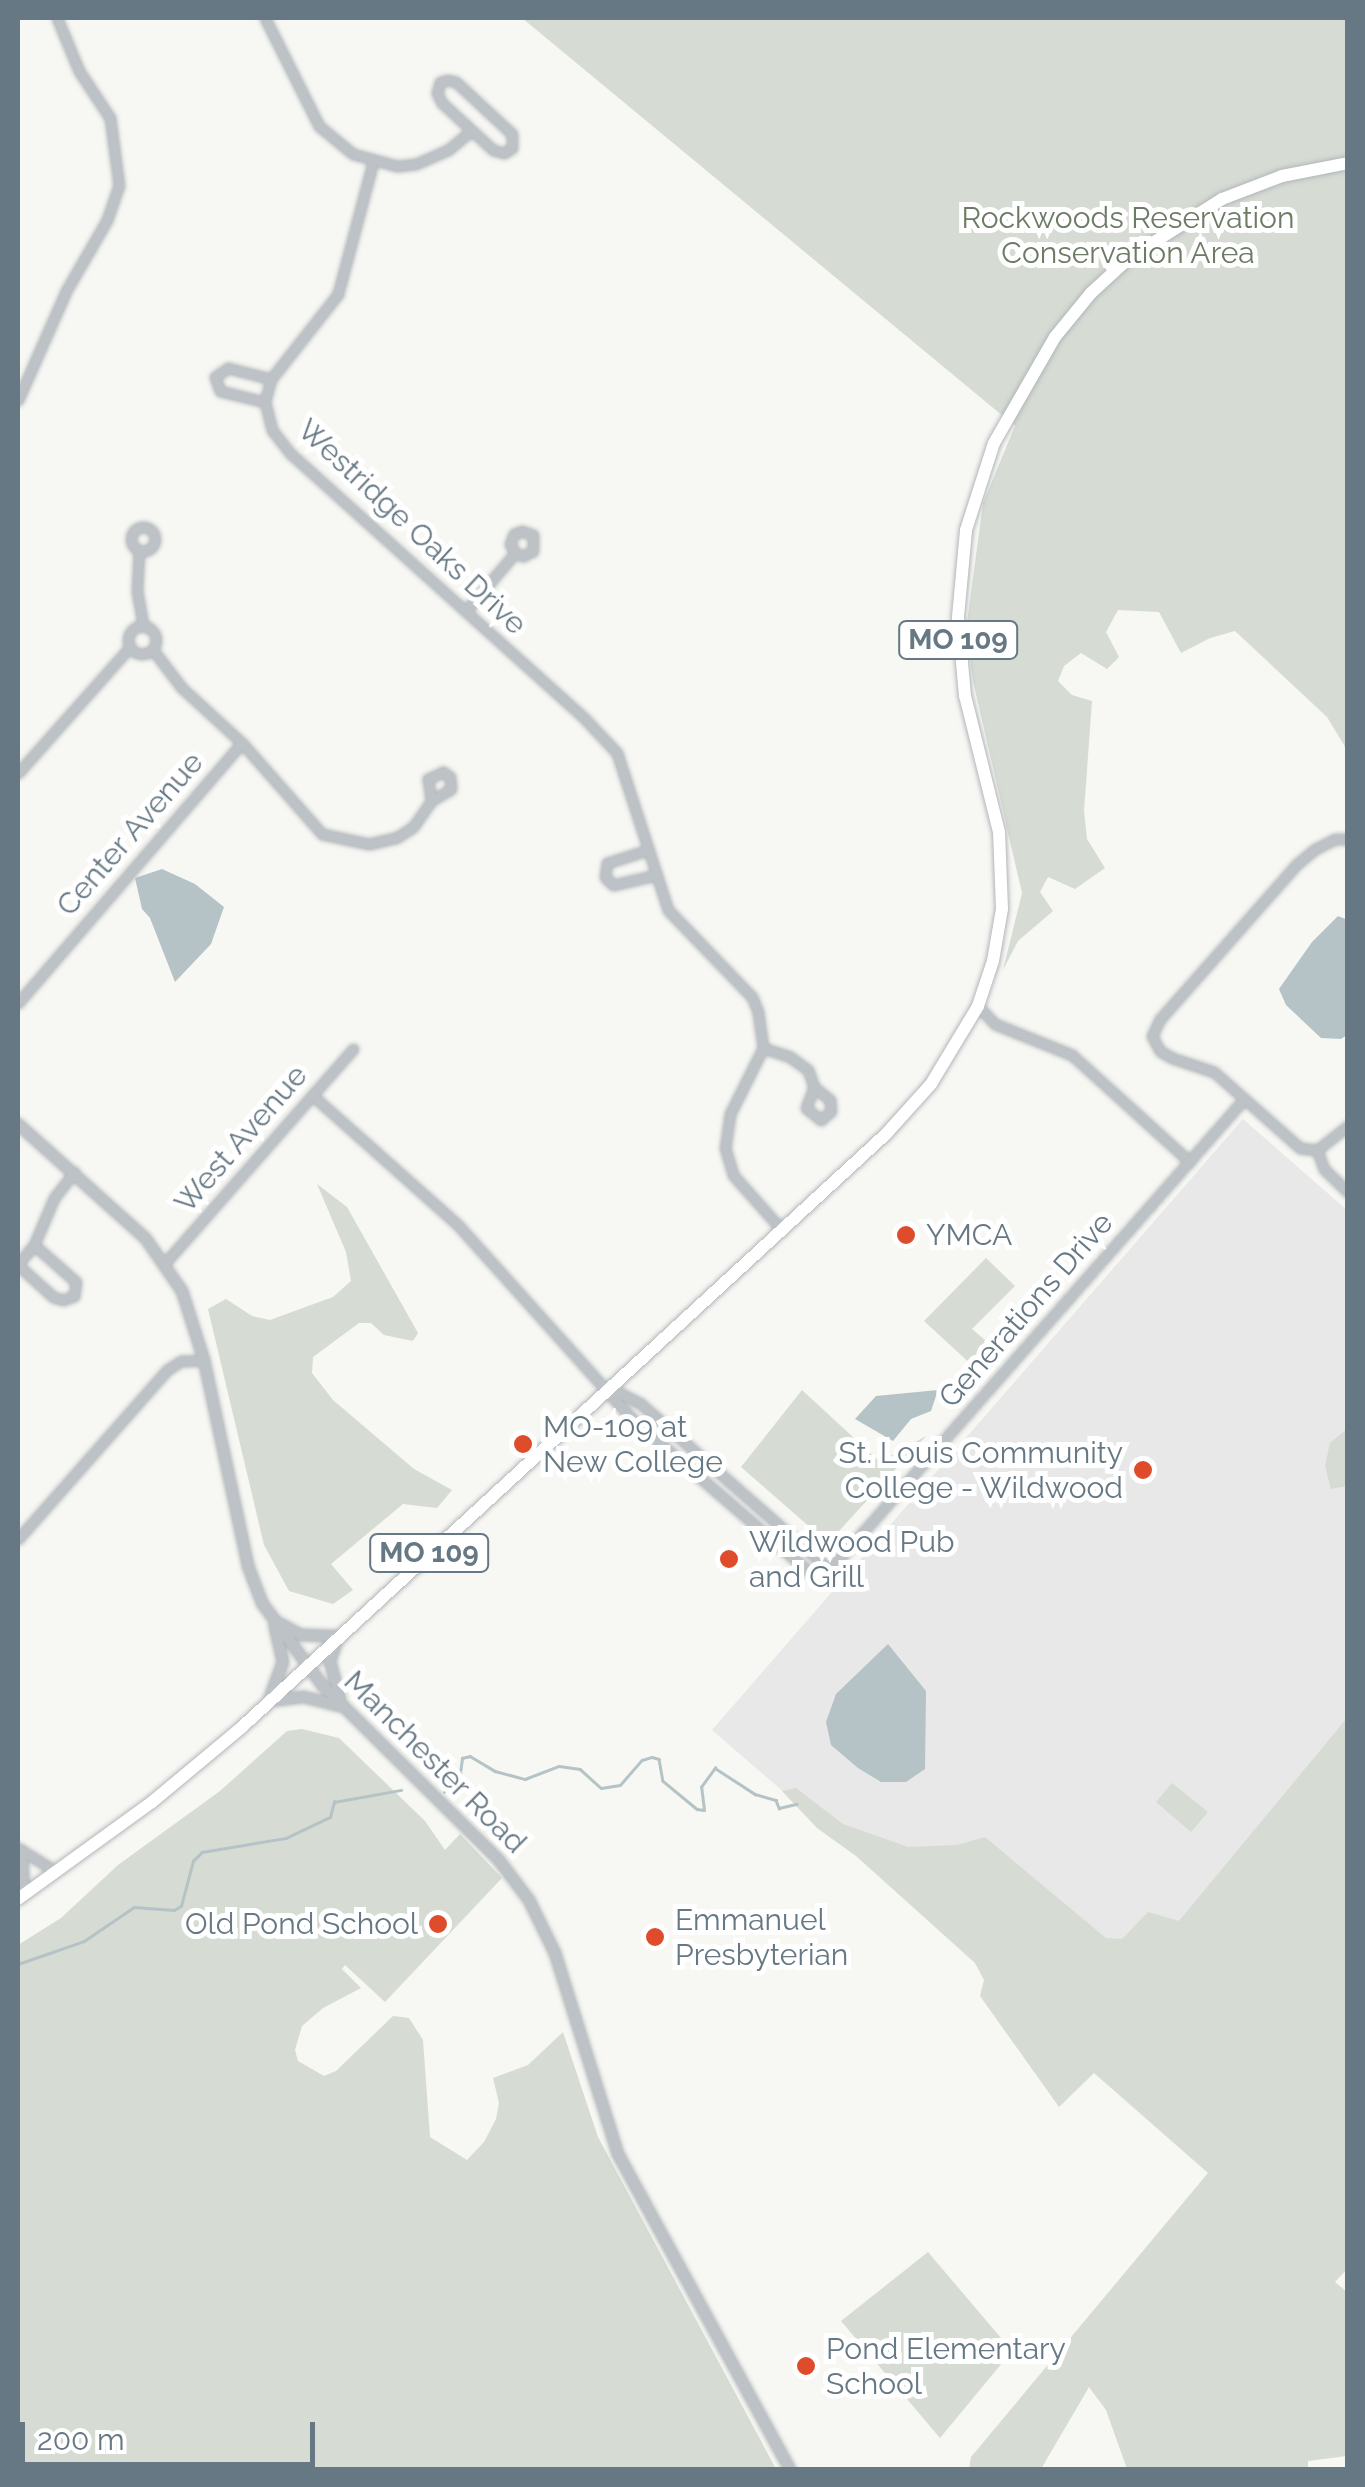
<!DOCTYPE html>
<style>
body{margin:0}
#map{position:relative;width:1365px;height:2487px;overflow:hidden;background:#f7f7f3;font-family:Raleway,sans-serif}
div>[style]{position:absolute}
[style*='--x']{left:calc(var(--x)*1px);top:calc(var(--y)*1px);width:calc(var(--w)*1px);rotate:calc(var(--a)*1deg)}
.built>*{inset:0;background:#e7e8e7}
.green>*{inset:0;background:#d6dbd3}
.water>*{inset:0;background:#b5c3c6}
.stream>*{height:2.5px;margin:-1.25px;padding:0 1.25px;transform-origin:1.25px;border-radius:1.25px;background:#b5c3c6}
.roads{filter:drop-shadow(0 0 2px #b1b6ba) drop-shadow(0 0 2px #b1b6ba)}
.minor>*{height:9px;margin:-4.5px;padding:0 4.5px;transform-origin:4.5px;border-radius:4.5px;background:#bdc2c6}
.minor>.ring{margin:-4.5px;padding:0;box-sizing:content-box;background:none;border:9px solid #bdc2c6;border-radius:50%}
.tertiary>*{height:10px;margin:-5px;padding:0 5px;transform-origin:5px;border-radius:5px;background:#bdc2c6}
.primary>*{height:12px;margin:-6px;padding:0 6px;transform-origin:6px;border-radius:6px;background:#fff}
.dots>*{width:28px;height:28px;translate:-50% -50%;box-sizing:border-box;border:5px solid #fff;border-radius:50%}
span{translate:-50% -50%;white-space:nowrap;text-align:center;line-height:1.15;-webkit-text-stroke:10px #fff;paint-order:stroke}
.shield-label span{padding:2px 8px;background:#fff;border:2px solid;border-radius:8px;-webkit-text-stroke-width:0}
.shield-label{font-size:28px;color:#667884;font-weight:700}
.park-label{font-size:30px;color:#6b7b65}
.street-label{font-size:30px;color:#667884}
.poi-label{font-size:30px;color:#667884}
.left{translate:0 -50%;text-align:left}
.right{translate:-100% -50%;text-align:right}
.frame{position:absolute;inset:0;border:20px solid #667884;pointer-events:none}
.scale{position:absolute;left:20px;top:2422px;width:295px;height:45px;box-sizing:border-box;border:5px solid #667884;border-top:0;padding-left:12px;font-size:30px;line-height:35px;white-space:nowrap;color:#667884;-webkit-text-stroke:8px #fff;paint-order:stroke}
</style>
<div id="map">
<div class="built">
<i style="clip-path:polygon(1243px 1119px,1347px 1210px,1347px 1747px,1086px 2053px,712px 1730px)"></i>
</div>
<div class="green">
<i style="clip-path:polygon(522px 18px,1347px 18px,1347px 750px,1327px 717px,1235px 631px,1210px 638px,1181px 653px,1159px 612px,1118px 610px,1106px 632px,1119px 657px,1107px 669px,1081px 653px,1064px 666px,1058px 681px,1072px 695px,1092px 701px,1084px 811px,1087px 839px,1105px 868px,1075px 889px,1048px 877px,1040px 892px,1053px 911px,1018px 941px,1003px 970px,1022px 893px,973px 681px,966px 630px,983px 503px,1015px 426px)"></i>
<i style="clip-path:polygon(317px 1184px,347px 1207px,418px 1333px,413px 1341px,384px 1335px,371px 1323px,359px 1323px,313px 1357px,312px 1373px,333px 1400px,414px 1469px,452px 1490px,437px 1508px,403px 1504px,331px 1564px,353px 1590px,333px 1604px,289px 1591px,264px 1545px,208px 1309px,226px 1299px,252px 1316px,270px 1320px,333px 1297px,351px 1281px,346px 1252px)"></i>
<i style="clip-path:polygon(986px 1258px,1015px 1286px,972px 1329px,993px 1347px,974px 1367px,924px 1321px)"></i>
<i style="clip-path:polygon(802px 1390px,880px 1462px,926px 1436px,828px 1543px,741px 1467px)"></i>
<i style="clip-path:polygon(1347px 1429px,1347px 1486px,1331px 1489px,1325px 1466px,1330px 1443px)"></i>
<i style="clip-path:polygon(1347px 1718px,1348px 2268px,1335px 2282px,1347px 2292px,1347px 2456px,1308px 2461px,1308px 2469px,1127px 2469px,1106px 2410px,1089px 2387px,1041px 2469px,969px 2469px,971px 2457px,1208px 2173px,1094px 2073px,1059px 2107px,980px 1996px,984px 1980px,975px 1963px,856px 1856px,817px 1828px,782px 1791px,796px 1788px,843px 1824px,908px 1847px,957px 1845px,985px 1837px,1106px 1938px,1122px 1939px,1148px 1912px,1179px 1921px)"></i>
<i style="clip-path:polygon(302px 1729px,339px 1738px,425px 1821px,445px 1850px,460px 1834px,502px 1878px,385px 2002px,345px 1965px,342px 1969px,361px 1988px,323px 2008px,302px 2026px,295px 2050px,298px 2061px,324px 2076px,336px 2071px,393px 2016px,409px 2018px,423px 2040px,430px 2137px,467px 2160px,484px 2142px,496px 2119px,499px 2103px,493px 2078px,528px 2065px,563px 2032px,598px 2137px,776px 2469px,18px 2469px,18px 1945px,61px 1918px,118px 1865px,220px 1791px,287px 1731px)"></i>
<i style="clip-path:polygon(1172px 1783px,1208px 1812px,1191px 1832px,1156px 1802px)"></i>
<i style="clip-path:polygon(928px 2252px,1012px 2351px,940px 2438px,841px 2321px)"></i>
</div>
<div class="water">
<i style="clip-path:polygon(162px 869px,195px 884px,224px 907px,211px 944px,175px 982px,150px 918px,142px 909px,135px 878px)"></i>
<i style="clip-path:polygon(1338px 916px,1348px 920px,1347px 1035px,1341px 1039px,1321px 1038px,1286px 1005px,1279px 989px,1312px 942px)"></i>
<i style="clip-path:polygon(938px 1390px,931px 1411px,911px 1419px,893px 1441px,855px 1419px,876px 1396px)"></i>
<i style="clip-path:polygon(888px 1644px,926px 1691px,925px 1769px,906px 1782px,881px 1782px,858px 1768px,831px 1745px,826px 1722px,836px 1694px)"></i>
</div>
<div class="stream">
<i style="--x:444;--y:1792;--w:25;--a:-50"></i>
<i style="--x:460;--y:1773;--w:15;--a:-82"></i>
<i style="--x:462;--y:1758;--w:8;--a:-14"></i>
<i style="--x:470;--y:1756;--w:29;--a:31"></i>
<i style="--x:495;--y:1771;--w:31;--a:15"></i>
<i style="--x:525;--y:1779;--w:36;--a:-21"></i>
<i style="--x:559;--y:1766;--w:21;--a:8"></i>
<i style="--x:580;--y:1769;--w:28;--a:42"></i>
<i style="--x:601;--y:1788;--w:19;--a:-9"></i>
<i style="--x:620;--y:1785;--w:33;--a:-49"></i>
<i style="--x:642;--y:1760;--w:10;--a:-17"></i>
<i style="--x:652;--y:1757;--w:7;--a:16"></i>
<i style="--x:659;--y:1759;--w:22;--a:80"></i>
<i style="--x:663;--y:1781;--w:44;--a:39.5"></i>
<i style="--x:697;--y:1809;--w:7;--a:8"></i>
<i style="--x:704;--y:1810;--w:23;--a:-97"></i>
<i style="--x:701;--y:1787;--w:24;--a:-54"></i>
<i style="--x:715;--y:1768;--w:48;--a:33"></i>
<i style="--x:755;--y:1794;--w:22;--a:16"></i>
<i style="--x:776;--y:1800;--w:9;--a:69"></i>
<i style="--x:779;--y:1808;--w:18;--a:-13"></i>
<i style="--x:18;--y:1964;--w:70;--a:-19.2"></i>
<i style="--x:84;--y:1941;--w:60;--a:-34.2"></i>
<i style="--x:134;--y:1907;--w:40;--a:4.3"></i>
<i style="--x:174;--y:1910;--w:8;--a:-30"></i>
<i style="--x:181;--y:1906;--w:47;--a:-75.1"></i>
<i style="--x:193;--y:1861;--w:13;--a:-45"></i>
<i style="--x:202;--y:1852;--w:85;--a:-9.5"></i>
<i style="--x:286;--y:1838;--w:49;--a:-25.5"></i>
<i style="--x:330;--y:1817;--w:16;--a:-75"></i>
<i style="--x:334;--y:1802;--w:68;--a:-10.2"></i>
</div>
<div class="roads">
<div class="minor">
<i style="--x:265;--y:18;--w:121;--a:63.4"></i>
<i style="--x:319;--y:126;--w:44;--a:39.5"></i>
<i style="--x:353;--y:154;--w:46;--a:15.3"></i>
<i style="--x:397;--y:166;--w:19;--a:-6"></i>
<i style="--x:416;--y:164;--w:35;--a:-24"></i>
<i style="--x:448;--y:150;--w:30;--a:-40"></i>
<i style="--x:448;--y:80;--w:8;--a:14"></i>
<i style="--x:456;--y:82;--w:76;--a:42.9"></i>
<i style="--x:512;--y:134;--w:14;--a:90"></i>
<i style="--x:512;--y:148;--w:9;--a:148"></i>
<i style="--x:504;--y:153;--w:11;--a:-165"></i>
<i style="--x:493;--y:150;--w:69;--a:-137.3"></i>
<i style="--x:442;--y:103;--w:11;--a:-117"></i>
<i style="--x:437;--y:93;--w:11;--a:-75"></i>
<i style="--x:440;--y:82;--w:8;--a:-14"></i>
<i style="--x:373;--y:162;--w:137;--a:104.9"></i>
<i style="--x:338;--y:294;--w:108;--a:128.2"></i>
<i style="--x:271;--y:379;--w:24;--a:105"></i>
<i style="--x:265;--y:402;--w:29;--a:76"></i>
<i style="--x:272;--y:430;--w:31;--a:52"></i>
<i style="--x:291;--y:454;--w:396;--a:42"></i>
<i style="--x:585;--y:719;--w:47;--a:46.7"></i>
<i style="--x:617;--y:753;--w:165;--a:72"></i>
<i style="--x:668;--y:910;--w:121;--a:46"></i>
<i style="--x:752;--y:997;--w:16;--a:68"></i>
<i style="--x:758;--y:1012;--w:36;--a:82"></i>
<i style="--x:763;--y:1048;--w:74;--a:116.6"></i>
<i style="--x:730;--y:1114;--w:34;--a:98"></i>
<i style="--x:725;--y:1148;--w:28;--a:73"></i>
<i style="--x:733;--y:1175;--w:72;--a:48.4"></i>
<i style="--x:18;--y:400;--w:119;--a:-66.2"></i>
<i style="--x:66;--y:291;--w:82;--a:-60"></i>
<i style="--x:107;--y:220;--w:36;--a:-71"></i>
<i style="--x:119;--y:186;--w:69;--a:-97.5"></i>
<i style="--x:110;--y:118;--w:56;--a:-123.4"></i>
<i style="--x:79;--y:71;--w:57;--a:-112.5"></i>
<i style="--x:265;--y:402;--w:46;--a:-166.3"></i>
<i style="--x:220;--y:391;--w:15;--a:-110"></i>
<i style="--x:215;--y:377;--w:16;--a:-35"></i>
<i style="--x:228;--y:368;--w:44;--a:14.3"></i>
<i class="ring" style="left:131px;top:527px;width:15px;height:15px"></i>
<i style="--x:139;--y:551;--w:40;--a:92.9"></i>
<i style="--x:137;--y:591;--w:36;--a:80"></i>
<i style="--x:466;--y:611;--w:76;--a:-49.8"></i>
<i style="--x:515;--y:553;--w:9;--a:21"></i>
<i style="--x:523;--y:556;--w:11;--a:-27"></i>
<i style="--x:533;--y:551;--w:16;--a:-90"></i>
<i style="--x:533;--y:535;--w:12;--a:-160"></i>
<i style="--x:522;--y:531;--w:9;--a:159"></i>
<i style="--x:514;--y:534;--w:11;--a:112"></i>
<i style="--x:510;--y:544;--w:10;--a:61"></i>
<i class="ring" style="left:128px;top:626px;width:19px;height:19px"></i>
<i style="--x:153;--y:650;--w:48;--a:52.7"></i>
<i style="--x:182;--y:688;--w:81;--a:42.5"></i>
<i style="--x:242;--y:743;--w:121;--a:48.7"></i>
<i style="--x:322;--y:834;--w:48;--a:12"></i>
<i style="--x:369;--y:844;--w:28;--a:-13"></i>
<i style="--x:396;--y:838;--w:20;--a:-33"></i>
<i style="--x:413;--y:827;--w:32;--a:-55"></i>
<i style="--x:431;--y:801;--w:23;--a:-31"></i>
<i style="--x:451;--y:789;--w:12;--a:-95"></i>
<i style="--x:450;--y:777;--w:9;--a:-144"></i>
<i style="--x:443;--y:772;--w:17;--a:155"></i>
<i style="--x:428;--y:779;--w:22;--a:82"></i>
<i style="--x:18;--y:773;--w:169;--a:-48.4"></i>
<i style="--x:1348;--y:839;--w:13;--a:180"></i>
<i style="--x:1335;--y:839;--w:22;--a:153"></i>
<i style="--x:1315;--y:849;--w:25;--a:140"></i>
<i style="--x:1296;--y:865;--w:205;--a:131.4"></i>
<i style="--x:1160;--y:1019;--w:19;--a:115"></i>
<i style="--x:1152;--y:1036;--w:17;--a:62"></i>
<i style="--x:1160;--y:1051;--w:14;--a:30"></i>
<i style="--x:1172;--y:1058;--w:44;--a:18.4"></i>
<i style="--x:1214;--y:1072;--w:115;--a:41.5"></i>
<i style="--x:1300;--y:1148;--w:17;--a:7"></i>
<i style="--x:1317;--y:1150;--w:39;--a:-38"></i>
<i style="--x:648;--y:850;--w:43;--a:162.4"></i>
<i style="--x:607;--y:863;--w:14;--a:98"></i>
<i style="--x:605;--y:877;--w:11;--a:45"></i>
<i style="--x:613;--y:885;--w:44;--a:-13.1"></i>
<i style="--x:18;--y:1003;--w:343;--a:-49.3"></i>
<i style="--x:978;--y:1006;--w:25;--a:47"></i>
<i style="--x:995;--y:1024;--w:83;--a:21.9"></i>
<i style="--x:1072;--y:1055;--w:159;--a:42.2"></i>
<i style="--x:763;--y:1048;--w:28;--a:18"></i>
<i style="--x:790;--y:1057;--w:22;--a:36"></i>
<i style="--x:808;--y:1070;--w:18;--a:71"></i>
<i style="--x:814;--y:1087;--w:22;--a:111"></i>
<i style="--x:806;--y:1108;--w:19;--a:39"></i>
<i style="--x:821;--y:1120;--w:13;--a:-42"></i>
<i style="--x:831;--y:1111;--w:11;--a:-95"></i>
<i style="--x:830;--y:1100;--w:21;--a:-141"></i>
<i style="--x:312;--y:1095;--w:195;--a:41.7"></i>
<i style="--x:458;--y:1225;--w:259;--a:48.1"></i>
<i style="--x:631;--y:1418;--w:250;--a:40.8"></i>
<i style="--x:820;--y:1581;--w:642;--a:-48.66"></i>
<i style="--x:1317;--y:1150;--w:20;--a:70"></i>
<i style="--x:1324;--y:1169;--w:33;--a:44"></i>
<i style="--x:165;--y:1263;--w:285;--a:-48.7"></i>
<i style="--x:18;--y:1264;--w:25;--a:-50"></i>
<i style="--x:34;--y:1245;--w:51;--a:-66.9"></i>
<i style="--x:54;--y:1198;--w:33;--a:-52"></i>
<i style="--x:18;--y:1265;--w:47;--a:42.4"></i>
<i style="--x:53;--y:1297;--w:10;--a:17"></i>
<i style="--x:63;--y:1300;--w:12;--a:-20"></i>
<i style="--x:74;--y:1296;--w:14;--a:-82"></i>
<i style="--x:76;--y:1282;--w:56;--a:-138.6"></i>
<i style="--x:610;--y:1388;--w:35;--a:27"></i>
<i style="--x:641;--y:1404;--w:252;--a:41.3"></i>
<i style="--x:18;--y:1539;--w:225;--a:-48.6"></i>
<i style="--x:167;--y:1370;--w:17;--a:-33"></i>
<i style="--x:181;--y:1361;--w:23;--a:-2"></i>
<i style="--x:18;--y:1848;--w:44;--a:31.9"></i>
<i style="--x:22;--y:1855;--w:39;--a:87"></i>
</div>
<div class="tertiary">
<i style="--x:18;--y:1124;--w:172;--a:41.9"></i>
<i style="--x:146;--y:1239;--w:63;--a:55.3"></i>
<i style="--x:182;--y:1291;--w:72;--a:72.3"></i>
<i style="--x:204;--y:1360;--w:211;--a:77.9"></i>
<i style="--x:248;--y:1566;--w:40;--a:69"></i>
<i style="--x:262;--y:1603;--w:103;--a:53.7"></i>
<i style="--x:323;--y:1686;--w:246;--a:44.7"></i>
<i style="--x:498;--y:1859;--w:51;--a:52.9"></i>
<i style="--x:529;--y:1900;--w:59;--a:63.9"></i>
<i style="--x:555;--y:1953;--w:211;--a:72.6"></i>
<i style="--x:618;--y:2154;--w:360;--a:61.4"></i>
<i style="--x:279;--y:1623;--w:25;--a:29"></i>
<i style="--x:301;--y:1635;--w:38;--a:2"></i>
<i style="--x:339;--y:1636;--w:27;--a:110"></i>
<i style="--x:330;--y:1661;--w:38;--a:75"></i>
<i style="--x:269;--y:1700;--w:40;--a:-69.8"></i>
<i style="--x:283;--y:1662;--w:37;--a:-103"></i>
<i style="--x:270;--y:1701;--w:34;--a:-7"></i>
<i style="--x:304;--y:1697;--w:38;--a:14"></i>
</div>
<div class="primary">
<i style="--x:18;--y:1899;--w:165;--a:-35.9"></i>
<i style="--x:152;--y:1802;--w:117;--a:-39.8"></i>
<i style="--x:242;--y:1727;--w:875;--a:-42.64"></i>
<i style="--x:886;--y:1134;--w:67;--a:-48"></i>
<i style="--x:931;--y:1084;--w:91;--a:-58.9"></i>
<i style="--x:978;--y:1006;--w:47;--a:-71.6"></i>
<i style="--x:993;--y:961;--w:53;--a:-80.2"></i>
<i style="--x:1002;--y:909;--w:77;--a:-92.2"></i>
<i style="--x:999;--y:832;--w:140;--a:-104"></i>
<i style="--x:965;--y:696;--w:79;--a:-95.1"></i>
<i style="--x:958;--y:617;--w:87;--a:-84.7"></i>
<i style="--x:966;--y:530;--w:91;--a:-72.2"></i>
<i style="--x:994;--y:443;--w:122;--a:-60.1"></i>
<i style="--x:1055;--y:337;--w:57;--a:-50.7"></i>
<i style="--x:1091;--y:293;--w:52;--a:-42.6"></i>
<i style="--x:1129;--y:258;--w:110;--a:-32.4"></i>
<i style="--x:1222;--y:199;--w:64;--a:-21"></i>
<i style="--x:1282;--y:176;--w:67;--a:-11.1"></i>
</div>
</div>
<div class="dots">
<i style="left:906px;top:1235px;background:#df4c2c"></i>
<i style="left:523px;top:1444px;background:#df4c2c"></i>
<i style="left:1143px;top:1470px;background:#df4c2c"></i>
<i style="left:729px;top:1559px;background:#df4c2c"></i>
<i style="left:438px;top:1924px;background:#df4c2c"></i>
<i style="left:655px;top:1937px;background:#df4c2c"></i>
<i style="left:806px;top:2366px;background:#df4c2c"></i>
</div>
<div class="shield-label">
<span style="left:958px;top:640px">MO 109</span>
<span style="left:429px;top:1553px">MO 109</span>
</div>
<div class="park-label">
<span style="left:1128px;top:235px">Rockwoods Reservation<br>Conservation Area</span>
</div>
<div class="street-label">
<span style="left:412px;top:527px;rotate:43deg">Westridge Oaks Drive</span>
<span style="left:130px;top:834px;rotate:-49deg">Center Avenue</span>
<span style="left:241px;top:1139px;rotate:-49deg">West Avenue</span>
<span style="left:1026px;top:1310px;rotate:-49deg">Generations Drive</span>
<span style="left:435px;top:1762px;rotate:45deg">Manchester Road</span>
</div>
<div class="poi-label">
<span class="left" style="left:926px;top:1235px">YMCA</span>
<span class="left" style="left:543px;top:1444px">MO-109 at<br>New College</span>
<span class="right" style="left:1123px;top:1470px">St. Louis Community<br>College - Wildwood</span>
<span class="left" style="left:749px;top:1559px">Wildwood Pub<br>and Grill</span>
<span class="left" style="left:675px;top:1937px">Emmanuel<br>Presbyterian</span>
<span class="right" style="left:418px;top:1924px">Old Pond School</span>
<span class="left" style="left:826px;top:2366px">Pond Elementary<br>School</span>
</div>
<div class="frame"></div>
<div class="scale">200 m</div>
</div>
